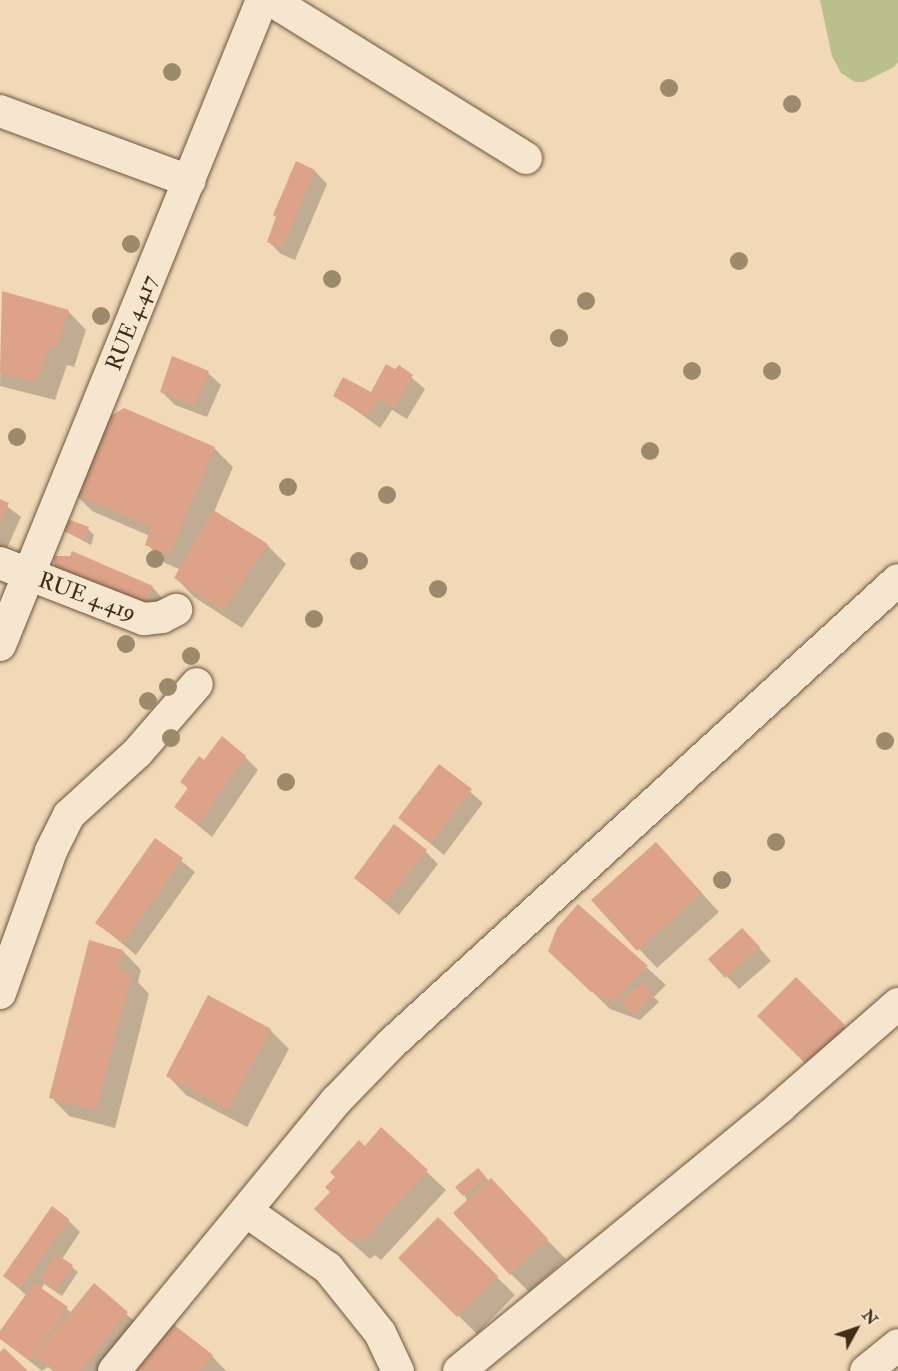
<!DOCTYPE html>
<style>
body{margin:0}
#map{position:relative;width:898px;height:1371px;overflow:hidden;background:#f1d8b7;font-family:"IM FELL Double Pica",serif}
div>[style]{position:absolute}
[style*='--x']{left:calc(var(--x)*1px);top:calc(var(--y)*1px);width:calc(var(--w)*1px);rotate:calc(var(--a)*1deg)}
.green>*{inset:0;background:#babf8e}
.shadow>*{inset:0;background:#0003}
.building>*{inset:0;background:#dca388}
.roads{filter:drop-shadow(0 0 2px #6c573f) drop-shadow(0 0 2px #6c573f)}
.street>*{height:32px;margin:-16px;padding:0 16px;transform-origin:16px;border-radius:16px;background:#f6e6d0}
.trees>*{width:18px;height:18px;margin:-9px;border-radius:50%;background:#9d896c}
span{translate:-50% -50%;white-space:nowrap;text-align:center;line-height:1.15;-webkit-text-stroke:5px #f6e6d0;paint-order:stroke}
.street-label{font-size:22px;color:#402c17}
.north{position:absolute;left:826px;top:1299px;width:60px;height:60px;-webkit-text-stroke:4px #f6e6d0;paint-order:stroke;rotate:50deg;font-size:16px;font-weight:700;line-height:24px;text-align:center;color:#402c17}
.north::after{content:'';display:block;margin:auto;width:21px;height:27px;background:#402c17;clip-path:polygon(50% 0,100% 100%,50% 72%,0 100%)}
</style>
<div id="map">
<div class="green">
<i style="clip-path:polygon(820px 0,898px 0,898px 62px,894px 67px,864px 82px,855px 82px,841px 73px,832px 56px)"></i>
</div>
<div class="shadow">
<i style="clip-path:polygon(296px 163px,315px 171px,327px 184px,295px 260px,281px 254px,268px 241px)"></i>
<i style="clip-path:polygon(3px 293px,68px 311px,86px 330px,74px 367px,67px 365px,55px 400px,0 386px)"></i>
<i style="clip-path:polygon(173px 358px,208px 373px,221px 385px,207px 417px,175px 405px,162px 392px)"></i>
<i style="clip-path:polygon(399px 367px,425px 389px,407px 419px,392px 410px,380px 428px,335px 395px,371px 394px)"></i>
<i style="clip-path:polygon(214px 448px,233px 467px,214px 512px,267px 545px,286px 564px,242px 628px,194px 597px,176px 578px,181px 570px,165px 563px,147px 544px,150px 536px,92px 511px,73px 492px)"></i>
<i style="clip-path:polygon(0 501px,21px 517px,4px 555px,0 553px)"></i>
<i style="clip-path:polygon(59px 528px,88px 529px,94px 535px,91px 545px)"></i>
<i style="clip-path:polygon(72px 557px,152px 587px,164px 600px,156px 621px)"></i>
<i style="clip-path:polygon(245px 757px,258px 770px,212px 837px,176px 807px,188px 789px,182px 782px,205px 762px)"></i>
<i style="clip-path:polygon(440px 766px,483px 803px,444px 855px,400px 818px)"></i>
<i style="clip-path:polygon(156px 840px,195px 872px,136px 955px,97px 923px)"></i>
<i style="clip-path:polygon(425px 851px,438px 864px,399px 915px,356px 878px)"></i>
<i style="clip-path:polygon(674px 863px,719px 912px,657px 968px,593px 900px)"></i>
<i style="clip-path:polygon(578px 906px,666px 985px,654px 997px,659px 1002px,640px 1020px,610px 1009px,569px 969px)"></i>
<i style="clip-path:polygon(755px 943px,771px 961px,739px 989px,710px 959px)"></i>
<i style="clip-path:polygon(123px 951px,141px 970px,138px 982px,149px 994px,115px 1128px,69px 1116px,51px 1097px)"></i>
<i style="clip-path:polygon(796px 979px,856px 1039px,820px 1076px,759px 1016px)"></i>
<i style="clip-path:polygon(270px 1030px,289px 1049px,247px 1127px,186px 1095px,168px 1076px)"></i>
<i style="clip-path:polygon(381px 1129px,446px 1190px,381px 1260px,375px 1255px,370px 1259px,335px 1228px,332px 1192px)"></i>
<i style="clip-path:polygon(484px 1176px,566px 1259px,529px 1292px,511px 1274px,464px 1195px)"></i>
<i style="clip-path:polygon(438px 1219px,515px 1295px,477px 1334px,400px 1258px)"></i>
<i style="clip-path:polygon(68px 1220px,80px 1232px,62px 1259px,78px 1272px,62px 1296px,44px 1284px,41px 1290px,72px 1313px,94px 1286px,140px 1326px,102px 1371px,53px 1371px,48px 1367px,42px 1371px,0 1338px,27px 1296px,5px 1276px)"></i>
<i style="clip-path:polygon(212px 1356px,226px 1371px,138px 1371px)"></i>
</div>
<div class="building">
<i style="clip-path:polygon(296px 161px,315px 170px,282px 249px,267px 242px,276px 217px,273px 215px)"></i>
<i style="clip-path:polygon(2px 291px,69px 310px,55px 349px,49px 347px,36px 382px,0 373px)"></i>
<i style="clip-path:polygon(172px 356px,209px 371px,194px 406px,160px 392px)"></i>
<i style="clip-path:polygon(386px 364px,395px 369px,399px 365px,413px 375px,394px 408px,378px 399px,367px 417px,333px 396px,343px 377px,371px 392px)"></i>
<i style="clip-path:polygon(124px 408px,215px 447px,169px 555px,145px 545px,151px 527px,71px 492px,103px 420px)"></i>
<i style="clip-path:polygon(0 499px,9px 503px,0 523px)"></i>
<i style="clip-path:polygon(213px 510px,268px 544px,223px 611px,174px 578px)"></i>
<i style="clip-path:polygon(62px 517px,89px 527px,85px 540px,57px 528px)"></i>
<i style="clip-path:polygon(72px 551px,153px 586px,143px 609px,56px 572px,53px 556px,70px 556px)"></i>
<i style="clip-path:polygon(222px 736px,246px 756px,198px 825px,174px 807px,188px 788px,180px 782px,199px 756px,204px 760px)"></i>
<i style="clip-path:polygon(439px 764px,472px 789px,431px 844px,398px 818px)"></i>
<i style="clip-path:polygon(394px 824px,427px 850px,386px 903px,354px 878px)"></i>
<i style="clip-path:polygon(155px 838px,183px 858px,123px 943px,95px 923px)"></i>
<i style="clip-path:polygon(656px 842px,702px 893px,637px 951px,591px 900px)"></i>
<i style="clip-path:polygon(578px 904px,648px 966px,613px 1002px,590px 991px,548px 951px,557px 928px)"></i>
<i style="clip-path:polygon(742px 928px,760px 947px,725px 978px,708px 959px)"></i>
<i style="clip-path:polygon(89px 940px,123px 950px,118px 970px,132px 974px,96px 1110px,49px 1098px)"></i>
<i style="clip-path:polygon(796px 977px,845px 1025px,806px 1064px,757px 1016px)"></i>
<i style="clip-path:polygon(643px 982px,654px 995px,633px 1015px,621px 1001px)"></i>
<i style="clip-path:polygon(208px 995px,271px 1029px,228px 1110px,166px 1076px)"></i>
<i style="clip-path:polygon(381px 1127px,428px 1170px,362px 1243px,355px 1237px,350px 1242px,314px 1209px,330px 1192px,325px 1187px,335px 1177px,330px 1172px,359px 1140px,365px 1146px)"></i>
<i style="clip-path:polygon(478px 1168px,486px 1177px,463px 1196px,455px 1187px)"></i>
<i style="clip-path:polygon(491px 1178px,548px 1239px,510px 1275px,453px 1213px)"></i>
<i style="clip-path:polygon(52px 1206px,69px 1219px,20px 1289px,3px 1276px)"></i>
<i style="clip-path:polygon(438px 1217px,498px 1276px,457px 1317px,398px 1258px)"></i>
<i style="clip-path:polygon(56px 1254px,73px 1265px,55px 1291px,39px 1280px)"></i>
<i style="clip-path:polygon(34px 1283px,68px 1307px,30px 1361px,0 1339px,0 1331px)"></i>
<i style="clip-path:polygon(94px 1283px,128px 1312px,80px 1371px,54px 1371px,35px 1356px)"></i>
<i style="clip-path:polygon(173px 1324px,213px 1355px,200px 1371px,136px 1371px)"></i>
<i style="clip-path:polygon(4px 1348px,28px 1371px,0 1371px,0 1352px)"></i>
</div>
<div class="roads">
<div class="street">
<i style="--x:271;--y:0;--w:300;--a:31.8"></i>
<i style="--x:0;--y:111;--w:202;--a:20.3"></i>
<i style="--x:0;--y:563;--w:155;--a:21.3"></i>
<i style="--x:144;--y:619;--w:18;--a:-6"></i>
<i style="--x:162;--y:617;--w:16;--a:-27"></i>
<i style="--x:0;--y:645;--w:696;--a:-67.89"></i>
<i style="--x:0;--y:993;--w:151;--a:-70.2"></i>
<i style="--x:51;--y:851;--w:40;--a:-63.4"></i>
<i style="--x:69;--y:815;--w:92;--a:-42.4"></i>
<i style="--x:137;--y:753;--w:91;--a:-49"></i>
<i style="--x:246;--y:1211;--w:100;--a:34.8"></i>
<i style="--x:328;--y:1268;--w:83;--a:51.3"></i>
<i style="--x:380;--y:1333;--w:42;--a:64.7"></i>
<i style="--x:114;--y:1371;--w:350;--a:-50.6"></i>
<i style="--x:336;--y:1101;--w:79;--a:-46"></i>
<i style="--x:391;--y:1044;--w:687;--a:-42.46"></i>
<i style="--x:459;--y:1371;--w:416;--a:-39.4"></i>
<i style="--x:780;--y:1107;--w:157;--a:-41.1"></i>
<i style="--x:866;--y:1371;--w:41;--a:-39.1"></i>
</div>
</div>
<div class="trees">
<i style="left:172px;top:72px"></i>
<i style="left:669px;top:88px"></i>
<i style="left:792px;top:104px"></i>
<i style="left:131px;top:244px"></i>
<i style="left:739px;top:261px"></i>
<i style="left:332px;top:279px"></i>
<i style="left:586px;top:301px"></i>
<i style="left:101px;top:316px"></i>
<i style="left:559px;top:338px"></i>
<i style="left:692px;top:371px"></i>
<i style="left:772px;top:371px"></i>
<i style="left:17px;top:437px"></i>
<i style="left:650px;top:451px"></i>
<i style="left:288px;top:487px"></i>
<i style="left:387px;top:495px"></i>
<i style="left:155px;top:559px"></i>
<i style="left:359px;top:561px"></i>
<i style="left:438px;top:589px"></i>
<i style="left:314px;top:619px"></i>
<i style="left:126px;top:644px"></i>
<i style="left:191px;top:656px"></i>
<i style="left:168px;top:687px"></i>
<i style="left:148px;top:701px"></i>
<i style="left:171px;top:738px"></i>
<i style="left:885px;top:741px"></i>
<i style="left:286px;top:782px"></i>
<i style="left:776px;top:842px"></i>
<i style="left:722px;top:880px"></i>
</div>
<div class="street-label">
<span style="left:132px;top:323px;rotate:-68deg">RUE 4.417</span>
<span style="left:87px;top:597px;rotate:20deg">RUE 4.419</span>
</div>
<div class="north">N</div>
</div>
